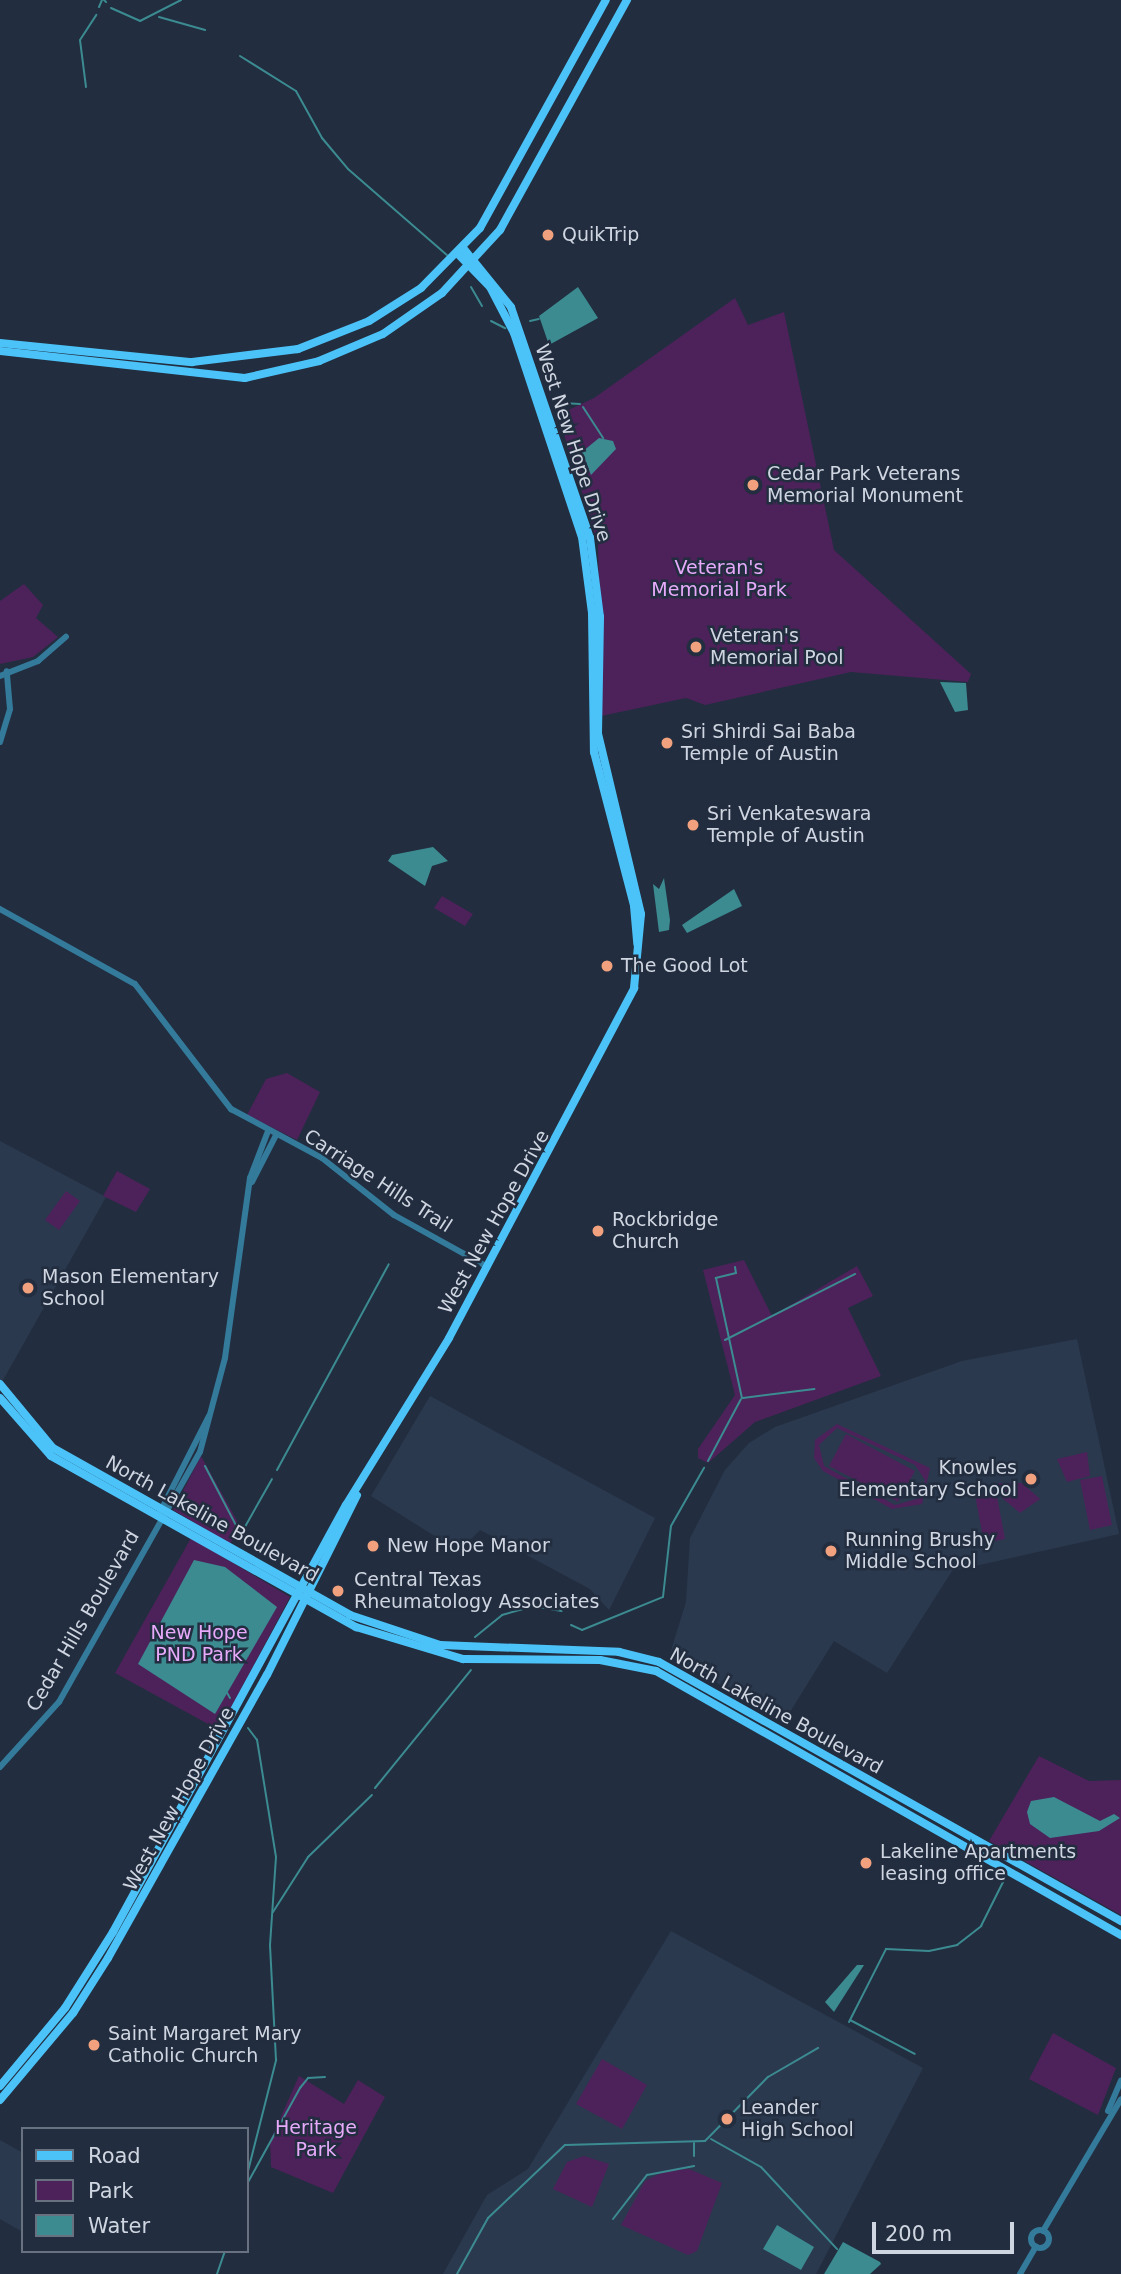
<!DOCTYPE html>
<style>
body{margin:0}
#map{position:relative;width:1121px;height:2274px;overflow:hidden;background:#222d3f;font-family:"DejaVu Sans",sans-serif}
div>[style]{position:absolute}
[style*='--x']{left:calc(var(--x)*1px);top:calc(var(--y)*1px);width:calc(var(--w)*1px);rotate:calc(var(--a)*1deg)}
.built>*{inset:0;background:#2b394f}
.green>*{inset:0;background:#4d225a}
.water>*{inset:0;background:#3b8b91}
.stream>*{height:2px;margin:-1px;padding:0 1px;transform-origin:1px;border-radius:1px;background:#3b8b91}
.minor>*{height:6px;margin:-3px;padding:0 3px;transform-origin:3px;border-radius:3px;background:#347a9a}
.minor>.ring{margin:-3px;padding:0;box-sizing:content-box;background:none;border:6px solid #347a9a;border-radius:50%}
.major>*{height:8px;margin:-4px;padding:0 4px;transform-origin:4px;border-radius:4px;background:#4cc3f8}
.dots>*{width:19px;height:19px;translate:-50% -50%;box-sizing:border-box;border:4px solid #222d3f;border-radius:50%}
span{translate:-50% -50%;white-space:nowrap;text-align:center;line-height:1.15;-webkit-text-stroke:5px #222d3f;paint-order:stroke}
.poi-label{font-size:19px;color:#cfd6e1}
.left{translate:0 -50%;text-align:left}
.right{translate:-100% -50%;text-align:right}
.street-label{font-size:19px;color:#cfd6e1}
.park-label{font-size:19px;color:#e7aafa}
.legend{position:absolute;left:21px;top:2127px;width:228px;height:126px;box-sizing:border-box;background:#222d3f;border:2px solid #677180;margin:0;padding:9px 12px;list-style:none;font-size:21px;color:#cfd6e1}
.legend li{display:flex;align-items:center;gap:14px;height:35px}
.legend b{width:35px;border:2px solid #677180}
.scale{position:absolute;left:872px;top:2222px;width:142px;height:32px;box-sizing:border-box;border:4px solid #cfd6e1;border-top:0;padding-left:9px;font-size:21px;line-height:24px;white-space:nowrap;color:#cfd6e1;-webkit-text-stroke:5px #222d3f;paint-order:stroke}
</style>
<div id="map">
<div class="built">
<i style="clip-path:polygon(0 1141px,106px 1197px,2px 1382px,0 1380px)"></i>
<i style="clip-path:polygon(1077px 1339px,1119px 1534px,952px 1571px,887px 1673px,834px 1641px,785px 1720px,669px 1657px,686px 1602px,690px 1538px,725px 1470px,749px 1443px,775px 1427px,962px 1361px)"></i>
<i style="clip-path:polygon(430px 1396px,655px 1518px,609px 1610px,590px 1589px,480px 1530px,466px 1544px,449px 1545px,371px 1496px)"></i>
<i style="clip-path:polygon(671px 1931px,923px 2068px,816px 2274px,443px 2274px,487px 2195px,528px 2169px)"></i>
<i style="clip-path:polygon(0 2140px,23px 2153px,21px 2231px,0 2219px)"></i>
</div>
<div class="green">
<i style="clip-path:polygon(735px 298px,748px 325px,784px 312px,834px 550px,971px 674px,968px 682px,851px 672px,705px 705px,686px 698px,601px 716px,598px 544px,558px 415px,594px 398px)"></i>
<i style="clip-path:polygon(24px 584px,43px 605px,36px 618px,58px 637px,33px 657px,0 664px,0 601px)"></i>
<i style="clip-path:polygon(442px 896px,473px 914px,465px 926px,434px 908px)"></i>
<i style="clip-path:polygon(287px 1073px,320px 1092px,297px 1140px,247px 1115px,266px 1079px)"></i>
<i style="clip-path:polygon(117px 1171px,150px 1189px,136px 1212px,103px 1196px)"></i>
<i style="clip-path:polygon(66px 1191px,80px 1201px,59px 1230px,45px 1220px)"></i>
<i style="clip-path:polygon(744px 1260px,772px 1316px,857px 1266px,873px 1296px,848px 1308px,881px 1376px,755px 1422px,708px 1463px,698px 1458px,698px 1449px,735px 1395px,703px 1270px)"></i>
<i style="clip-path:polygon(evenodd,837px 1424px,930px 1468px,922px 1504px,892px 1509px,823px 1471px,814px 1458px,815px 1440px,837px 1424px,837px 1428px,915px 1465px,925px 1480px,920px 1498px,895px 1505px,824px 1466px,819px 1445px,837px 1428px)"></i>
<i style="clip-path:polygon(846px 1434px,915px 1471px,898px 1502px,829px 1466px)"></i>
<i style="clip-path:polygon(1087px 1452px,1090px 1476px,1067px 1482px,1057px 1459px)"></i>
<i style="clip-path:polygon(201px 1456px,240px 1526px,230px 1544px,173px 1510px)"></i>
<i style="clip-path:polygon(1102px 1476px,1112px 1525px,1090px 1530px,1080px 1480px)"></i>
<i style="clip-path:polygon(998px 1483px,1022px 1483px,1040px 1499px,1020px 1513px,1001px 1497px)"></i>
<i style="clip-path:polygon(996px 1491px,1005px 1539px,984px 1543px,975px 1495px)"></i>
<i style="clip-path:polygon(191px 1538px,290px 1597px,219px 1730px,115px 1673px)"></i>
<i style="clip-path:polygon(1039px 1756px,1089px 1781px,1121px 1780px,1121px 1915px,989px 1841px)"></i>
<i style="clip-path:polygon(1053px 2033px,1116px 2068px,1098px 2115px,1029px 2079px)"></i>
<i style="clip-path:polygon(602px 2059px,647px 2085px,622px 2129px,576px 2104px)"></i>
<i style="clip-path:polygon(299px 2076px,344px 2104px,358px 2080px,385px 2097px,333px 2193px,271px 2167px,270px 2141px)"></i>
<i style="clip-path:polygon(584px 2156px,609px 2164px,592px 2207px,553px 2189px,567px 2162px)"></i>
<i style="clip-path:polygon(689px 2169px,722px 2183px,697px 2251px,688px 2255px,621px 2225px,645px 2181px,667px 2170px)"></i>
</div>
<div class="water">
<i style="clip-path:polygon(578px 287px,598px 318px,549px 345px,539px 316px)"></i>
<i style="clip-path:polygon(599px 438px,613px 441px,616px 449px,591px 475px,582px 452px)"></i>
<i style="clip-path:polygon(940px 682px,966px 683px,968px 710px,955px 712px)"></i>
<i style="clip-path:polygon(433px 847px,448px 861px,432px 866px,425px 886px,388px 861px,392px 855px)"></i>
<i style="clip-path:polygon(664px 878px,670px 920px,669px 930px,659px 932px,653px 884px,659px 889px)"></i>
<i style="clip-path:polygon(734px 889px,742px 906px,687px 933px,682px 925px)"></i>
<i style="clip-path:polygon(194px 1560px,225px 1567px,277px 1607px,215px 1714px,138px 1664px)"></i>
<i style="clip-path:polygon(1054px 1797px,1100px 1821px,1114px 1814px,1120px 1818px,1099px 1831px,1050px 1838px,1030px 1824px,1027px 1812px,1031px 1801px)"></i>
<i style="clip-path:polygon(857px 1965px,864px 1965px,834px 2012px,825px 2002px)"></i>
<i style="clip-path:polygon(777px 2225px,814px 2247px,801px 2270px,763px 2249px)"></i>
<i style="clip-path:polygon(843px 2242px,880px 2262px,881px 2264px,870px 2274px,824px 2274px)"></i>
</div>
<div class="stream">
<i style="--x:104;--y:0;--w:3;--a:45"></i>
<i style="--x:99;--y:7;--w:8;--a:-67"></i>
<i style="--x:111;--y:8;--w:32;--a:24"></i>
<i style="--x:140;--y:21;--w:46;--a:-27.1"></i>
<i style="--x:159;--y:17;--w:48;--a:15.8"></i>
<i style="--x:240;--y:56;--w:66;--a:32"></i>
<i style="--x:296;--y:91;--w:54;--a:61"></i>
<i style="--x:322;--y:138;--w:40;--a:50"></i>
<i style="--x:348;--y:169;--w:131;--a:41"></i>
<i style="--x:86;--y:87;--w:47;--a:-97.3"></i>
<i style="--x:80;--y:40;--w:30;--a:-57"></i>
<i style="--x:471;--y:287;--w:22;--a:60"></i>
<i style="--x:491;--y:321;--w:16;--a:27"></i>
<i style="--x:530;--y:321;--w:9;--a:-13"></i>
<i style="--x:562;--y:403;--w:18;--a:3"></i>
<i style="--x:583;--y:407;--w:37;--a:57"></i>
<i style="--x:735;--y:1267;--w:6;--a:81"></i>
<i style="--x:736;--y:1273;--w:21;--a:166"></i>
<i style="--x:716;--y:1278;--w:123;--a:77.8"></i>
<i style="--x:725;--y:1340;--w:146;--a:-26.9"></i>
<i style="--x:743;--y:1398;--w:72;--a:-7.2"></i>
<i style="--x:708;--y:1461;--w:70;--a:-62"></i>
<i style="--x:205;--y:1466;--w:78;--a:62.4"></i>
<i style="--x:277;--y:1470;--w:234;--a:-61.5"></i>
<i style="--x:237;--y:1541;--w:71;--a:-60.6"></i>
<i style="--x:571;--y:1625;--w:12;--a:24"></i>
<i style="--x:582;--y:1630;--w:87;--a:-22.2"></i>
<i style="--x:663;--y:1597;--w:71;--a:-83.6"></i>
<i style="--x:671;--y:1526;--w:67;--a:-60.4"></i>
<i style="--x:475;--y:1637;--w:35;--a:-39"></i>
<i style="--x:502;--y:1615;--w:32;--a:-16"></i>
<i style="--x:533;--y:1606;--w:29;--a:10"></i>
<i style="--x:226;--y:1691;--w:8;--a:60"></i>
<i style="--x:375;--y:1788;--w:152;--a:-50.9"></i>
<i style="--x:273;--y:1912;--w:65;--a:-57.5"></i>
<i style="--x:308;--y:1857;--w:89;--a:-44.1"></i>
<i style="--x:850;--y:2020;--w:73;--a:27.6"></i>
<i style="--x:849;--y:2022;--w:82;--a:-63.1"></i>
<i style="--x:886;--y:1949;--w:43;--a:2.7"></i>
<i style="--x:929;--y:1951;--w:29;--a:-12"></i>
<i style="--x:957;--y:1945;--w:31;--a:-38"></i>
<i style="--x:981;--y:1926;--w:54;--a:-63.4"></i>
<i style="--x:711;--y:2139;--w:57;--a:29.2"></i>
<i style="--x:761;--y:2167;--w:112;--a:47.2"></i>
<i style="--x:694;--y:2143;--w:13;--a:90"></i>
<i style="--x:247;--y:2175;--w:119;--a:-75.8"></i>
<i style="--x:276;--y:2060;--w:115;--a:-93"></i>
<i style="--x:270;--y:1945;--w:88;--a:-86.1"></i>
<i style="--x:276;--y:1857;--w:119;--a:-99.2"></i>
<i style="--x:257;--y:1740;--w:15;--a:-127"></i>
<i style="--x:247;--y:2184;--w:110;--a:-61.1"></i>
<i style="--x:300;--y:2088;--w:13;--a:-51"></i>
<i style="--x:308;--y:2078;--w:17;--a:-3"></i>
<i style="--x:613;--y:2219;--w:56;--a:-52.3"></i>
<i style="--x:647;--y:2175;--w:48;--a:-10.8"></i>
<i style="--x:217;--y:2274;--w:24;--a:-71"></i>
<i style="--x:457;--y:2274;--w:64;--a:-61"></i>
<i style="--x:488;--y:2218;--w:106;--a:-43.5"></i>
<i style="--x:565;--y:2145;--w:140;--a:-1.6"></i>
<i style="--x:705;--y:2141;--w:90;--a:-45.5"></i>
<i style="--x:768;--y:2077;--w:58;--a:-30.1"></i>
</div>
<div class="minor">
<i style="--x:0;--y:676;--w:41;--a:-21.5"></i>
<i style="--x:38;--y:661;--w:37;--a:-41"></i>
<i style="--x:0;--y:742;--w:34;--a:-73"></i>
<i style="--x:10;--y:709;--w:38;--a:-95"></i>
<i style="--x:0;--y:909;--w:154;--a:29.1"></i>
<i style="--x:135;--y:984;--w:158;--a:52.5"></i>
<i style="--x:231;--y:1109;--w:103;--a:28.3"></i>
<i style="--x:322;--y:1158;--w:92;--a:38.4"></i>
<i style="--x:394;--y:1215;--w:107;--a:29"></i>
<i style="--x:252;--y:1182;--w:53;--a:-62.9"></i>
<i style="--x:160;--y:1512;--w:108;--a:-63"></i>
<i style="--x:0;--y:1767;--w:88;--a:-47.8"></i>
<i style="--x:59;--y:1702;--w:287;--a:-60.6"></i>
<i style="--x:200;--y:1452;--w:97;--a:-75.1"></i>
<i style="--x:225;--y:1358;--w:182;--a:-82.1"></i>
<i style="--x:250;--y:1178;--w:50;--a:-69"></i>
<i style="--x:1108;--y:2111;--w:33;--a:-67"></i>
<i class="ring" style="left:1031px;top:2230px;width:12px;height:12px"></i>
<i style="--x:1043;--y:2231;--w:153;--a:-59.4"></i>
<i style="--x:1020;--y:2274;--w:32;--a:-60"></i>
</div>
<div class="major">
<i style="--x:458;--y:254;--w:46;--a:45.9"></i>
<i style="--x:490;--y:287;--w:52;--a:62.4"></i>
<i style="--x:514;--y:333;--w:215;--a:71.6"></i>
<i style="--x:582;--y:537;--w:77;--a:82.5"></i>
<i style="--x:592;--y:613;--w:139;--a:89.2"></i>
<i style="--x:594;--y:752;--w:159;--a:75.4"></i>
<i style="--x:634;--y:906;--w:38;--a:85"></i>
<i style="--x:0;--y:343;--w:193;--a:5.7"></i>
<i style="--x:192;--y:362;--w:107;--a:-7"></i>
<i style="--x:298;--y:349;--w:76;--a:-21.5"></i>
<i style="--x:369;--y:321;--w:62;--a:-32.4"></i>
<i style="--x:421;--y:288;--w:84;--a:-45.5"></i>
<i style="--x:480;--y:228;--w:260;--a:-61.1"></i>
<i style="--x:0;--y:351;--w:246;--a:6.3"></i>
<i style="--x:245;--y:378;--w:76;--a:-12.9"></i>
<i style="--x:319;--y:361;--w:69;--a:-22.9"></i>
<i style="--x:383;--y:334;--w:72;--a:-34.8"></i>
<i style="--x:442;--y:293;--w:86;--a:-47.4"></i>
<i style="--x:500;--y:230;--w:263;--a:-61.1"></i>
<i style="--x:0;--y:1384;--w:83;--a:50.4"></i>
<i style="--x:53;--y:1448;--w:341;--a:29.3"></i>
<i style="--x:350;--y:1615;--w:95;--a:18.4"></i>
<i style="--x:440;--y:1645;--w:179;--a:2.2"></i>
<i style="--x:619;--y:1652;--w:41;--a:14"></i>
<i style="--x:659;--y:1662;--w:530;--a:29.28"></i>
<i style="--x:0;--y:1398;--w:77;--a:48.7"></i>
<i style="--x:51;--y:1456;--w:350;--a:29.3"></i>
<i style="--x:356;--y:1627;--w:112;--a:16.7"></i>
<i style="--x:463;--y:1659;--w:137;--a:0.4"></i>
<i style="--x:600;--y:1660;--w:57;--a:11.1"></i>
<i style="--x:656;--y:1671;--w:535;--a:29.59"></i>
<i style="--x:0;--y:2086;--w:102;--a:-50.2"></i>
<i style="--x:65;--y:2008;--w:90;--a:-57.7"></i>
<i style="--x:113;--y:1932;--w:486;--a:-61.4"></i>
<i style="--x:346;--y:1505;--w:196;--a:-58.3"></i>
<i style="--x:449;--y:1338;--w:396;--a:-62.1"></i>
<i style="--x:634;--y:988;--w:74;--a:-84.6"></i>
<i style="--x:641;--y:914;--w:186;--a:-103.4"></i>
<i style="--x:598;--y:733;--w:116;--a:-89"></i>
<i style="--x:600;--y:617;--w:80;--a:-97.2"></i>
<i style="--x:590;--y:538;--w:244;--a:-108.9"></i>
<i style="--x:511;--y:307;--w:76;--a:-129.1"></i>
<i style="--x:0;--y:2100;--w:114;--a:-50"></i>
<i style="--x:73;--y:2013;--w:65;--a:-57.5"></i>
<i style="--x:108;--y:1958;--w:325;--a:-60.7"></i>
<i style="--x:267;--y:1675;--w:201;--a:-63.4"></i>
</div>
<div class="dots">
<i style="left:548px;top:235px;background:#f1a17d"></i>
<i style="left:753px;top:485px;background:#f1a17d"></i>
<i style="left:696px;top:647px;background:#f1a17d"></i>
<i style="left:667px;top:743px;background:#f1a17d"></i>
<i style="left:693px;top:825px;background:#f1a17d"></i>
<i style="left:607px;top:966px;background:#f1a17d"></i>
<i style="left:598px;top:1231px;background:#f1a17d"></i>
<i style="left:28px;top:1288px;background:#f1a17d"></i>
<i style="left:1031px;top:1479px;background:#f1a17d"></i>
<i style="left:373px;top:1546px;background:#f1a17d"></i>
<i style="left:831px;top:1551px;background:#f1a17d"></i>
<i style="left:338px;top:1591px;background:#f1a17d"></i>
<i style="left:866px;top:1863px;background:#f1a17d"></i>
<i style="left:94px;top:2045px;background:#f1a17d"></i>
<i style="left:727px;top:2119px;background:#f1a17d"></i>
</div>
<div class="poi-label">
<span class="left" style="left:562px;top:235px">QuikTrip</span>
<span class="left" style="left:767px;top:485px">Cedar Park Veterans<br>Memorial Monument</span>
<span class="left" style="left:710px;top:647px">Veteran's<br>Memorial Pool</span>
<span class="left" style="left:681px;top:743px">Sri Shirdi Sai Baba<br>Temple of Austin</span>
<span class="left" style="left:707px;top:825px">Sri Venkateswara<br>Temple of Austin</span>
<span class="left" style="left:621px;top:966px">The Good Lot</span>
<span class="left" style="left:612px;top:1231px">Rockbridge<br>Church</span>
<span class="left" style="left:42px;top:1288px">Mason Elementary<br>School</span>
<span class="right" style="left:1017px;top:1479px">Knowles<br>Elementary School</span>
<span class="left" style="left:845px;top:1551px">Running Brushy<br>Middle School</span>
<span class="left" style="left:387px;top:1546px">New Hope Manor</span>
<span class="left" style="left:354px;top:1591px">Central Texas<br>Rheumatology Associates</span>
<span class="left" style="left:880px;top:1863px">Lakeline Apartments<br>leasing office</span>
<span class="left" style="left:108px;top:2045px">Saint Margaret Mary<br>Catholic Church</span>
<span class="left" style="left:741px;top:2119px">Leander<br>High School</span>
</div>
<div class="street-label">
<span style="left:573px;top:443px;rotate:72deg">West New Hope Drive</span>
<span style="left:378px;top:1181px;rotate:33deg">Carriage Hills Trail</span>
<span style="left:494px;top:1222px;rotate:-61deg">West New Hope Drive</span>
<span style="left:212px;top:1519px;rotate:29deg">North Lakeline Boulevard</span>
<span style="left:83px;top:1621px;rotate:-60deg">Cedar Hills Boulevard</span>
<span style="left:776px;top:1711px;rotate:29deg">North Lakeline Boulevard</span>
<span style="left:179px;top:1799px;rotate:-61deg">West New Hope Drive</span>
</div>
<div class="park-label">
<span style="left:719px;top:579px">Veteran's<br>Memorial Park</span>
<span style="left:199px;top:1644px">New Hope<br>PND Park</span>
<span style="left:316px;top:2139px">Heritage<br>Park</span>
</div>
<ul class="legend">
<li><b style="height:9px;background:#4cc3f8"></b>Road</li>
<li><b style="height:19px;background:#4d225a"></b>Park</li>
<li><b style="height:19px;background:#3b8b91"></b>Water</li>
</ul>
<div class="scale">200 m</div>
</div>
